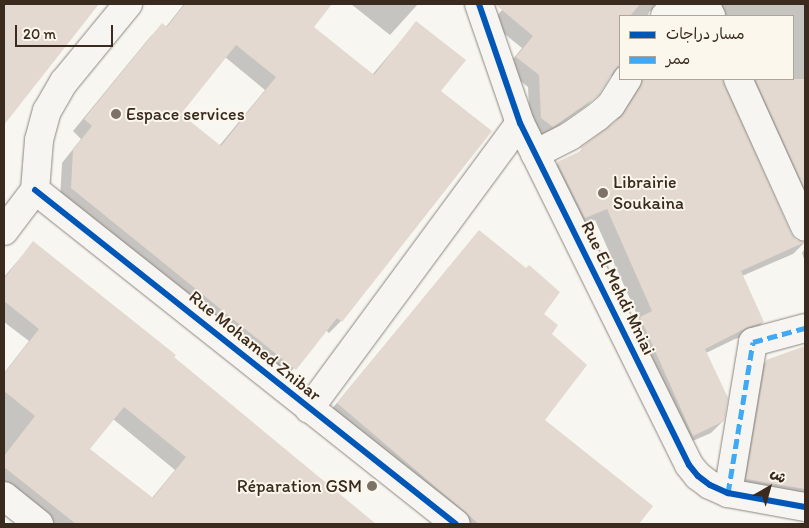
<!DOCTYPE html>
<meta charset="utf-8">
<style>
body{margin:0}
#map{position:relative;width:809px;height:528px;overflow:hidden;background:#f8f6f0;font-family:Itim,"Playpen Sans Arabic",sans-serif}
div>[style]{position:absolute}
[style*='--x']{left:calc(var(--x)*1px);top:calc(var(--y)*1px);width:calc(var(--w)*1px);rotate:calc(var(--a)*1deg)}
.shadow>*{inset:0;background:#0003}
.building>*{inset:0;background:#e3d9d0}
.roads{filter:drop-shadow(0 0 1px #8b8781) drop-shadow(0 0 1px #8b8781)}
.street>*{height:28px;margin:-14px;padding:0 14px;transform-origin:14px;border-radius:14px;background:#f6f5f1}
.quiet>*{height:5px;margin-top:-2.5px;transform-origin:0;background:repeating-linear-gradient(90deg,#3fa9f5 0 10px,transparent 0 15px)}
.cycleway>*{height:6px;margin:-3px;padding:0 3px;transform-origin:3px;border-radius:3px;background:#0057b8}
.dots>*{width:14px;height:14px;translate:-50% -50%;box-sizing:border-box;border:2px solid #fbf7ec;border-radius:50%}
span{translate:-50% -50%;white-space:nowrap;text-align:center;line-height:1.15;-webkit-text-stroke:4px #fbf7ec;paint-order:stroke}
.poi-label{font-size:18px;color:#3b2a1e}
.left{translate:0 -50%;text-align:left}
.right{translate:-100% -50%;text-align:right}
.street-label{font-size:18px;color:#3b2a1e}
.frame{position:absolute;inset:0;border:5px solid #3b2a1e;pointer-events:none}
.legend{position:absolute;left:619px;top:15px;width:175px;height:65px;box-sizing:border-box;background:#fbf7ec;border:1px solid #aea59a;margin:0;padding:6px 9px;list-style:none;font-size:15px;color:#3b2a1e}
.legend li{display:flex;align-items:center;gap:10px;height:25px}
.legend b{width:25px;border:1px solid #aea59a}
.north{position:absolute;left:744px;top:463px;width:50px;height:50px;-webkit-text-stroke:4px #fbf7ec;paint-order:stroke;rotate:38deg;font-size:14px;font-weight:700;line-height:20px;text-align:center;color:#3b2a1e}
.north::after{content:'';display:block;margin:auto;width:18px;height:22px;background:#3b2a1e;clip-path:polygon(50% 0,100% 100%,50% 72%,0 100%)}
.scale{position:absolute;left:15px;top:25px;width:98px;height:22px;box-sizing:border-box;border:2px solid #3b2a1e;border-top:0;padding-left:6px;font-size:15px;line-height:18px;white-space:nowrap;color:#3b2a1e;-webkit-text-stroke:4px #fbf7ec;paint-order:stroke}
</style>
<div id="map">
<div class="shadow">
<i style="clip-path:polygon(4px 4px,98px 4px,4px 123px)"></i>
<i style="clip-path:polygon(evenodd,184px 4px,331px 4px,312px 27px,372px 75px,416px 23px,439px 91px,341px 321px,329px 333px,326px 330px,283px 381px,60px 200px,62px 163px,81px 139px,73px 131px,150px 37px,162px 25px,165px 28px,184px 4px,225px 57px,265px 90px,219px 146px,179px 114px,225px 57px)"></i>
<i style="clip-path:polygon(351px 4px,418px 4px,390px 35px)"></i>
<i style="clip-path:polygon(507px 4px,660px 4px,649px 12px,648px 16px,620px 16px,620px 76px,609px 76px,598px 94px,586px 106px,541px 138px,530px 130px,528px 87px,505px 69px,522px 48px,491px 23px)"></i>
<i style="clip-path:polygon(707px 4px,805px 4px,805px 227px,736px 79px,793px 79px,793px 16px,711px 16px)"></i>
<i style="clip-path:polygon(625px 79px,722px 79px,723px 86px,790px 234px,796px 241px,804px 243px,793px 254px,742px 276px,763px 322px,751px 334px,735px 339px,706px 353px,723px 421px,711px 433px,681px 446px,628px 329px,639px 319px,595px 220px,573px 229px,546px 175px,558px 163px,574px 156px,614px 124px,629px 100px)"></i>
<i style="clip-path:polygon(479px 231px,543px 314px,550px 334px,544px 420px,652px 507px,637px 524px,454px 524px,326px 416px)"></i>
<i style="clip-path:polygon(evenodd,33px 243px,173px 358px,375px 524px,47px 524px,4px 488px,4px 373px,29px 341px,4px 322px,4px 277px,33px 243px,113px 419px,175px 470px,152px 498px,88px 449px,113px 419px)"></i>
<i style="clip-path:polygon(805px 248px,805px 262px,802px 253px)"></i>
<i style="clip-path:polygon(805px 347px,805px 502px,735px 491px,754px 373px,767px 361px)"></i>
</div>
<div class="building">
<i style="clip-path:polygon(4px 4px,99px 4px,4px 125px)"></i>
<i style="clip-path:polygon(evenodd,185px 4px,332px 4px,314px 27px,374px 75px,416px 21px,466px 60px,441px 91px,492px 131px,342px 322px,337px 318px,296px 370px,71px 188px,73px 150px,92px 126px,84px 119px,162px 23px,167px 27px,185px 4px,236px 45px,276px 77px,221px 146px,181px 114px,236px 45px)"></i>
<i style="clip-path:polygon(495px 4px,640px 4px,630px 16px,620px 16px,620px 65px,614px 71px,599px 95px,553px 127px,541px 118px,539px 75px,516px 57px,533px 36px)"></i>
<i style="clip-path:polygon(643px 79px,723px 79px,791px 233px,796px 240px,805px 242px,741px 271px,764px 322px,748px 327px,705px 349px,728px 398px,724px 421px,693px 436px,640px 317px,652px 311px,607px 209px,585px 218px,557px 162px,583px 150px,580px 148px,621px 117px,640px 87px)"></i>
<i style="clip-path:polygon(755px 79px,805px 79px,805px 190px)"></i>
<i style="clip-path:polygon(479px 230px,526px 268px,529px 265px,560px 292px,544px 314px,558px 325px,552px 334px,587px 365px,545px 420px,653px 506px,639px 524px,479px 524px,337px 403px)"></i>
<i style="clip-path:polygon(evenodd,33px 241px,176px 355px,174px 357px,376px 524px,76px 524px,4px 467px,4px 456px,35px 416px,4px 391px,4px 374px,39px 329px,4px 301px,4px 279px,33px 241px,124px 407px,186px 457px,153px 498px,90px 449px,124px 407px)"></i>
<i style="clip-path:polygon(805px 346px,805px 489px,746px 479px,766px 360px)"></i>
</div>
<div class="roads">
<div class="street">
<i style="--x:479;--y:4;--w:126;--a:71"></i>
<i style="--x:520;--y:123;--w:381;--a:63.7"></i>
<i style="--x:689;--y:465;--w:14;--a:51"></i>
<i style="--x:698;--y:476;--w:15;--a:37"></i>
<i style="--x:710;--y:485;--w:20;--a:24"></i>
<i style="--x:728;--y:493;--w:78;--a:10.3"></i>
<i style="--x:700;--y:4;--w:10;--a:37"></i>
<i style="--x:708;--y:10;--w:7;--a:63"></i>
<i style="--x:665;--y:16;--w:21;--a:-35"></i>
<i style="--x:738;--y:79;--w:162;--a:65.6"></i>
<i style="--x:535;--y:154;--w:39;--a:-27"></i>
<i style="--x:570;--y:136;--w:33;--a:-35"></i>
<i style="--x:597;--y:117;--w:18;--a:-41"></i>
<i style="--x:611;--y:105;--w:31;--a:-58"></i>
<i style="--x:35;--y:190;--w:537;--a:38.43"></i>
<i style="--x:4;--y:231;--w:51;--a:-52.9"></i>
<i style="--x:35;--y:190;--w:50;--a:-85.4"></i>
<i style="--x:39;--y:140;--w:30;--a:-75"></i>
<i style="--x:47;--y:111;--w:34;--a:-60"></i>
<i style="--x:64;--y:82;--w:101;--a:-50.6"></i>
<i style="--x:309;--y:409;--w:355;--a:-53.6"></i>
<i style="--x:728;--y:493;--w:153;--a:-80.6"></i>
<i style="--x:753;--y:342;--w:54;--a:-15.1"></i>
<i style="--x:4;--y:496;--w:45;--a:38.7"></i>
</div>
</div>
<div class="quiet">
<i style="--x:728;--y:493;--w:153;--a:-80.6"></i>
<i style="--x:753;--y:342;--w:54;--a:-15.1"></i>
</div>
<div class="cycleway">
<i style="--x:479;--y:4;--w:126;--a:71"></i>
<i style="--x:520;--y:123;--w:381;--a:63.7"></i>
<i style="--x:689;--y:465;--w:14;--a:51"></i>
<i style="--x:698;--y:476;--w:15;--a:37"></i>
<i style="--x:710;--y:485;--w:20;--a:24"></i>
<i style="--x:728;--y:493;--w:78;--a:10.3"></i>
<i style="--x:35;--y:190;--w:537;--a:38.43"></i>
</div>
<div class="dots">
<i style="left:116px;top:114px;background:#7d7168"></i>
<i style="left:603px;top:193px;background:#7d7168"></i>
<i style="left:372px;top:486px;background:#7d7168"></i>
</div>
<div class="poi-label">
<span class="left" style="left:126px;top:114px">Espace services</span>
<span class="left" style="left:613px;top:193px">Librairie<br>Soukaina</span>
<span class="right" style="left:362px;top:486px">Réparation GSM</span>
</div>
<div class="street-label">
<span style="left:618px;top:288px;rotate:64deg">Rue El Mehdi Mniai</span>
<span style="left:255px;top:346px;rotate:39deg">Rue Mohamed Znibar</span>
</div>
<div class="frame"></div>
<ul class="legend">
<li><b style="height:6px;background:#0057b8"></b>مسار دراجات</li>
<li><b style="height:6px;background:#3fa9f5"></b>ممر</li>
</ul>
<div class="north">ش</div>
<div class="scale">20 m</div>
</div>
